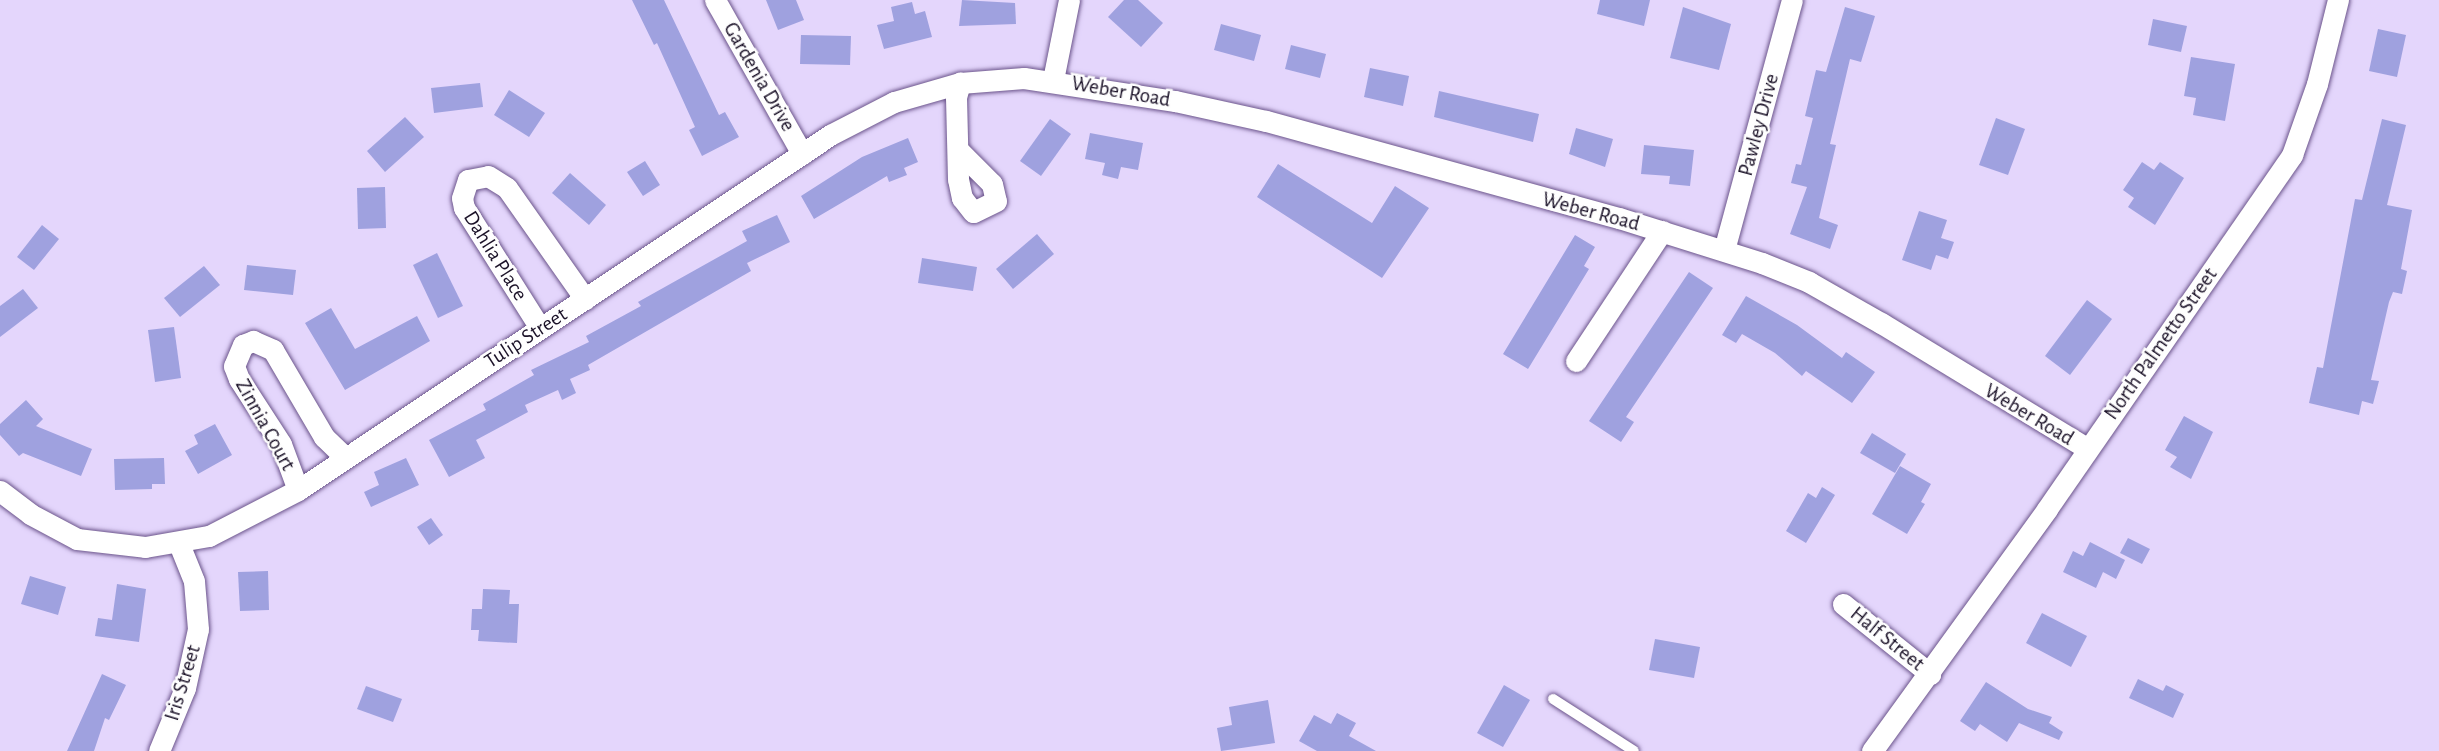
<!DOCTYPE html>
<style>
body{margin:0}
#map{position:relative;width:2439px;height:751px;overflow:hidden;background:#e4d6fc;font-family:"Alegreya Sans",sans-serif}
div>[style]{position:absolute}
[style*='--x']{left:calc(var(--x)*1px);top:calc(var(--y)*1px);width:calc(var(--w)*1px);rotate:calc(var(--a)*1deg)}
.building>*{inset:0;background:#9fa1df}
.roads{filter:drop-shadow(0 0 2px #6b548b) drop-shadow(0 0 2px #6b548b)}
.service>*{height:10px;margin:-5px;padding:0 5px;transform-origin:5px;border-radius:5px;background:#fff}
.minor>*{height:21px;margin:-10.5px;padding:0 10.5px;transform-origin:10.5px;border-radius:10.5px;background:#fff}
span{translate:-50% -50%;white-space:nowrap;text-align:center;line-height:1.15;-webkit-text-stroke:5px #fefefe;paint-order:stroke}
.street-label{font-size:21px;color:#1a1127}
</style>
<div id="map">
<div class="building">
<i style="clip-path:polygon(632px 0,664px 0,719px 115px,725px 112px,739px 137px,702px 156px,689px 130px,695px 127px,657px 43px,654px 45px)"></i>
<i style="clip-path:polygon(766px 0,796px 0,804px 20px,778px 30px)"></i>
<i style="clip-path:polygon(962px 0,1015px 3px,1016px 24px,959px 26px)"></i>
<i style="clip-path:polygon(1124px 0,1138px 0,1163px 23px,1141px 47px,1108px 17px)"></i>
<i style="clip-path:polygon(1600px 0,1650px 0,1644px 26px,1597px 14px)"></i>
<i style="clip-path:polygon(912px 2px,915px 14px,925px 11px,932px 37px,884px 49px,877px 25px,894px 21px,891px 7px)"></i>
<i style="clip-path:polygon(1683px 7px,1731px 24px,1719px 70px,1670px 58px)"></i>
<i style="clip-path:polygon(1845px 7px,1875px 16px,1861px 62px,1850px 59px,1830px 144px,1836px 145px,1819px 218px,1838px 225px,1830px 249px,1790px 234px,1807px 187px,1791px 183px,1796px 164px,1801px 165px,1813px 118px,1805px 116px,1816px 70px,1826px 72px)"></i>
<i style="clip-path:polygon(2153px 19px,2187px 26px,2181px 52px,2148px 45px)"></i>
<i style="clip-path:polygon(1221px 24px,1261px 35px,1254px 61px,1214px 50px)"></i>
<i style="clip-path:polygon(2378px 29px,2406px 35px,2397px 77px,2369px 71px)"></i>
<i style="clip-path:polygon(801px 35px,851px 36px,850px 65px,800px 64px)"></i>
<i style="clip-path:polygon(1291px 45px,1326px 54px,1320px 78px,1285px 69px)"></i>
<i style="clip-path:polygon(2191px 57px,2235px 64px,2225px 121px,2193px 115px,2196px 98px,2184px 96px)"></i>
<i style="clip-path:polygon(1370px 68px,1409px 76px,1403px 106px,1364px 97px)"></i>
<i style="clip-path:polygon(480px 83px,483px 107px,434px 113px,431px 88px)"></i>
<i style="clip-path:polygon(509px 90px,545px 113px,529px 137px,494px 115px)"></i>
<i style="clip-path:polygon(1439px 91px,1539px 114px,1533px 142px,1434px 117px)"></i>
<i style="clip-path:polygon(405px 117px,424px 137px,385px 172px,367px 151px)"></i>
<i style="clip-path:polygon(1996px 118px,2025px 129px,2008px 175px,1979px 165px)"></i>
<i style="clip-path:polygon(1050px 119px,1071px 134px,1041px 176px,1020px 161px)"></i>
<i style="clip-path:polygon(2382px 119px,2406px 125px,2387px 205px,2412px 210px,2401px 269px,2407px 271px,2402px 294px,2393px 292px,2389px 302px,2371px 380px,2379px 381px,2373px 404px,2362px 401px,2359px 415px,2309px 403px,2317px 367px,2323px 368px,2355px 199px,2362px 200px)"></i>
<i style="clip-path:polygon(1576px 128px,1613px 139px,1605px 167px,1569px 154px)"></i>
<i style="clip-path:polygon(1090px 133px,1143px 143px,1138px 170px,1121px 167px,1118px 179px,1102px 175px,1105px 163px,1085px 159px)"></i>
<i style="clip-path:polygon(908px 138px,918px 162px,904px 168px,907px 175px,889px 182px,887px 176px,814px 219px,801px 196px,862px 157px)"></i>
<i style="clip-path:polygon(1644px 145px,1694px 150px,1690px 186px,1669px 184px,1670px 176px,1641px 174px)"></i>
<i style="clip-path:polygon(645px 161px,660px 185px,643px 196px,627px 172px)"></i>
<i style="clip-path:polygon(2142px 162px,2154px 170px,2160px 162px,2184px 178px,2155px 225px,2128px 207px,2134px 198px,2123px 190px)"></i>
<i style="clip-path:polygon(1278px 164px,1372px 223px,1395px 186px,1429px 208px,1382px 278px,1257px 197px)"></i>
<i style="clip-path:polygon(570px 173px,606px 205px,589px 225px,552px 193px)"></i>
<i style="clip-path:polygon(385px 187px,386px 228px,358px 229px,357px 188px)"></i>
<i style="clip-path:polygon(1919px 211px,1947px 220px,1941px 238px,1954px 242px,1948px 259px,1936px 255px,1931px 270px,1902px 260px)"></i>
<i style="clip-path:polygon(777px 215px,790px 242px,747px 263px,751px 271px,588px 365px,590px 370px,570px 379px,576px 393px,562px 400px,558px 390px,525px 405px,528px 412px,476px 440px,485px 458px,449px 477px,429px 440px,486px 410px,483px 404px,534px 375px,531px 370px,589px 342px,586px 336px,641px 306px,638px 302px,747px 241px,742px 231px)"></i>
<i style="clip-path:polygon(42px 225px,59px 239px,34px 270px,17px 257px)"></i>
<i style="clip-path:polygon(1037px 234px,1054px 254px,1013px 289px,996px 269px)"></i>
<i style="clip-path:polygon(1575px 235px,1595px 247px,1584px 266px,1589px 269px,1528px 369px,1503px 354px)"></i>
<i style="clip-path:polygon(437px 253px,463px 306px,438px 318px,413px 265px)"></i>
<i style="clip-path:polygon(922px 258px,977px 267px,973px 291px,918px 283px)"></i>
<i style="clip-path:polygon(247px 265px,296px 270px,293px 295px,244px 290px)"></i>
<i style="clip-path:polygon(204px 266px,220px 285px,180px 317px,164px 298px)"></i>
<i style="clip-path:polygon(1689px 272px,1713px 288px,1626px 417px,1634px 422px,1621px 442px,1589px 421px)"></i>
<i style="clip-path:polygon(23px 289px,38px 308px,0 337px,0 306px)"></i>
<i style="clip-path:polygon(1746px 296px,1797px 325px,1842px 358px,1846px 352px,1875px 372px,1852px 403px,1806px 371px,1802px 376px,1775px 353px,1742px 334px,1736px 343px,1722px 335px)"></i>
<i style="clip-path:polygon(2087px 300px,2112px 319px,2070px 375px,2045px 356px)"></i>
<i style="clip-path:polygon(331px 308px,355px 349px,417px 316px,430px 341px,345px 390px,305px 323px)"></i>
<i style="clip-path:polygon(174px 327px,181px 378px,155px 382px,148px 330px)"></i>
<i style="clip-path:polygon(26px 400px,43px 419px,36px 426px,92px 449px,81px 476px,23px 453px,19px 456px,0 435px,0 424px)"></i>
<i style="clip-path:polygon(2184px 416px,2213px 432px,2191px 479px,2170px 467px,2177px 457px,2165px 450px)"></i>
<i style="clip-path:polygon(215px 424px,232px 455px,198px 474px,185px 451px,198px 444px,194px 435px)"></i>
<i style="clip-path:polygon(1872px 433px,1906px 454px,1895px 473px,1860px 453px)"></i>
<i style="clip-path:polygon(164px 458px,165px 484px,152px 484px,152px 489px,115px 490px,114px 459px)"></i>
<i style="clip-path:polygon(406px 458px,419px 485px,371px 507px,364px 492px,379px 485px,374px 472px)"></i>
<i style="clip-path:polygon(1900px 466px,1931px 484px,1921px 502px,1925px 504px,1907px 534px,1872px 514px)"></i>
<i style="clip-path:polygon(1822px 487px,1835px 495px,1806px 543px,1786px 531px,1808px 493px,1816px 498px)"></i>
<i style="clip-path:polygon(431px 518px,443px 535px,429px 545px,417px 527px)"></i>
<i style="clip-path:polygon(2128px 538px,2150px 549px,2142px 564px,2120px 553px)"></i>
<i style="clip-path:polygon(2090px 542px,2125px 560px,2116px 579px,2103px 572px,2096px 588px,2063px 572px,2073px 551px,2083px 556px)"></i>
<i style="clip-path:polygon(268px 571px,269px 610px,240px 611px,238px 572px)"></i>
<i style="clip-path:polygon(30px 576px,66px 587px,58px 615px,21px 604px)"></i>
<i style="clip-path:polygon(117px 584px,146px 589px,139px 642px,95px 636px,98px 618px,112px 620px)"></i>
<i style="clip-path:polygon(483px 589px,510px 590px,509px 604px,519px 604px,517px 643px,478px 641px,479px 630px,471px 630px,472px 609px,482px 609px)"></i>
<i style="clip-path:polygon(2042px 613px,2087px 636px,2071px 667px,2026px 643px)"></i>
<i style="clip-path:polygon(1655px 639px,1700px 647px,1694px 678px,1649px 670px)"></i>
<i style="clip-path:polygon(102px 674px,126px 685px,109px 720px,105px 718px,94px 751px,67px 751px)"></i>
<i style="clip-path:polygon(2138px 679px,2163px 691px,2166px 685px,2184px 694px,2173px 718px,2129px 698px)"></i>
<i style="clip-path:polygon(1986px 682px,2028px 709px,2052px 717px,2049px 723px,2063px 732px,2059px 740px,2019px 723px,2007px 742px,1980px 724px,1975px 731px,1960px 721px)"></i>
<i style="clip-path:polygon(1504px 685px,1530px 700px,1503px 747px,1477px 733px)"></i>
<i style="clip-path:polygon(366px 686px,402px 699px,393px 722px,357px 709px)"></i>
<i style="clip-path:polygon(1268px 700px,1275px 743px,1221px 751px,1217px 728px,1232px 725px,1229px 707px)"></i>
<i style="clip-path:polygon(1337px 713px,1356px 723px,1349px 736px,1376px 751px,1317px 751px,1299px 741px,1314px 715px,1331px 724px)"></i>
</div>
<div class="roads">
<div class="service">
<i style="--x:1553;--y:699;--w:96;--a:32.7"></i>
</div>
<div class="minor">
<i style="--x:715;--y:0;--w:177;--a:60.5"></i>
<i style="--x:1053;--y:80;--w:82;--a:-78.7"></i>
<i style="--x:958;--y:150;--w:48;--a:45"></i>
<i style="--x:992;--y:184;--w:17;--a:77"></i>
<i style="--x:996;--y:201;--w:25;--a:154"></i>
<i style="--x:973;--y:212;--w:18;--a:-128"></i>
<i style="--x:962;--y:198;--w:19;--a:-102"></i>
<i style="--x:958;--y:179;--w:82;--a:-91.4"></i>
<i style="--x:956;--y:97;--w:15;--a:-74"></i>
<i style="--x:1724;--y:250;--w:259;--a:-74.8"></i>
<i style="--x:540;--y:328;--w:142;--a:-122.3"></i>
<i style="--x:464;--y:208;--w:10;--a:-101"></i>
<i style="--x:462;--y:198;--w:19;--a:-72"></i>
<i style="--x:468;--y:180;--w:20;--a:-11"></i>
<i style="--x:488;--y:176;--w:22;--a:32"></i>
<i style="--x:507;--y:188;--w:136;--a:54.9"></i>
<i style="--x:1576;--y:361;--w:156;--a:-56.5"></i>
<i style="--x:298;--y:490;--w:49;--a:-110.3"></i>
<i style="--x:281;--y:444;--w:77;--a:-122.9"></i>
<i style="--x:239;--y:379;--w:14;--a:-111"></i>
<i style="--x:234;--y:366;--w:23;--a:-67"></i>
<i style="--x:243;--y:345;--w:11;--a:-22"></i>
<i style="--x:253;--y:341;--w:22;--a:24"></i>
<i style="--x:273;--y:350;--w:101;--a:59.6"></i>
<i style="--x:324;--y:437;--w:29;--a:44"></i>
<i style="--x:0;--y:491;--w:38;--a:37"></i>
<i style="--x:30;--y:514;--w:53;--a:28"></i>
<i style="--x:77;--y:539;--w:68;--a:6.7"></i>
<i style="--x:145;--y:547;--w:65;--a:-9.8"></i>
<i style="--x:209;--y:536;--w:100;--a:-27.3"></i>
<i style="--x:298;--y:490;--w:640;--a:-33.71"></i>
<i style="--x:830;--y:135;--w:72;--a:-27.3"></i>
<i style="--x:894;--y:102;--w:69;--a:-16.1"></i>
<i style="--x:960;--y:83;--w:64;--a:-4.5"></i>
<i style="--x:1024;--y:78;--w:153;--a:8.7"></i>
<i style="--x:1175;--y:101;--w:93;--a:12.4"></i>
<i style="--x:1266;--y:121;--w:366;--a:15.4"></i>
<i style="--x:1619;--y:218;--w:150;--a:17.5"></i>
<i style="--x:1762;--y:263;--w:51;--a:22"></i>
<i style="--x:1809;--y:282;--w:83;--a:29.7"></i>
<i style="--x:1881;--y:323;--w:242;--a:31.3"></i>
<i style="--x:1843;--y:604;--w:112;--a:38.8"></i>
<i style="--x:159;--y:751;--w:68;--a:-67.6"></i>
<i style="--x:185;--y:688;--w:60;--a:-77.6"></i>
<i style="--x:198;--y:629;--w:48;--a:-94.8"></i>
<i style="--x:194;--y:581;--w:40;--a:-112"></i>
<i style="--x:1872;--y:751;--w:299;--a:-54.1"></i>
<i style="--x:2047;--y:509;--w:431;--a:-55.3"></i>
<i style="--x:2292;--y:155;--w:75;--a:-70.6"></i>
<i style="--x:2317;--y:84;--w:87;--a:-76"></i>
</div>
</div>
<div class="street-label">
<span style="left:759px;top:77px;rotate:60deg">Gardenia Drive</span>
<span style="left:1121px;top:92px;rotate:10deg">Weber Road</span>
<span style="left:1759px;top:125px;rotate:-75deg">Pawley Drive</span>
<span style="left:1591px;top:212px;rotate:15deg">Weber Road</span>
<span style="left:495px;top:256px;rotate:58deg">Dahlia Place</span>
<span style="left:526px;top:338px;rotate:-33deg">Tulip Street</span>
<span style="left:2161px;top:344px;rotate:-55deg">North Palmetto Street</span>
<span style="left:2029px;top:415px;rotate:31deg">Weber Road</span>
<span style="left:265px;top:425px;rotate:61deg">Zinnia Court</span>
<span style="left:1887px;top:639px;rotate:39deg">Half Street</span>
<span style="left:183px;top:683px;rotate:-73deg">Iris Street</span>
</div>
</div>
